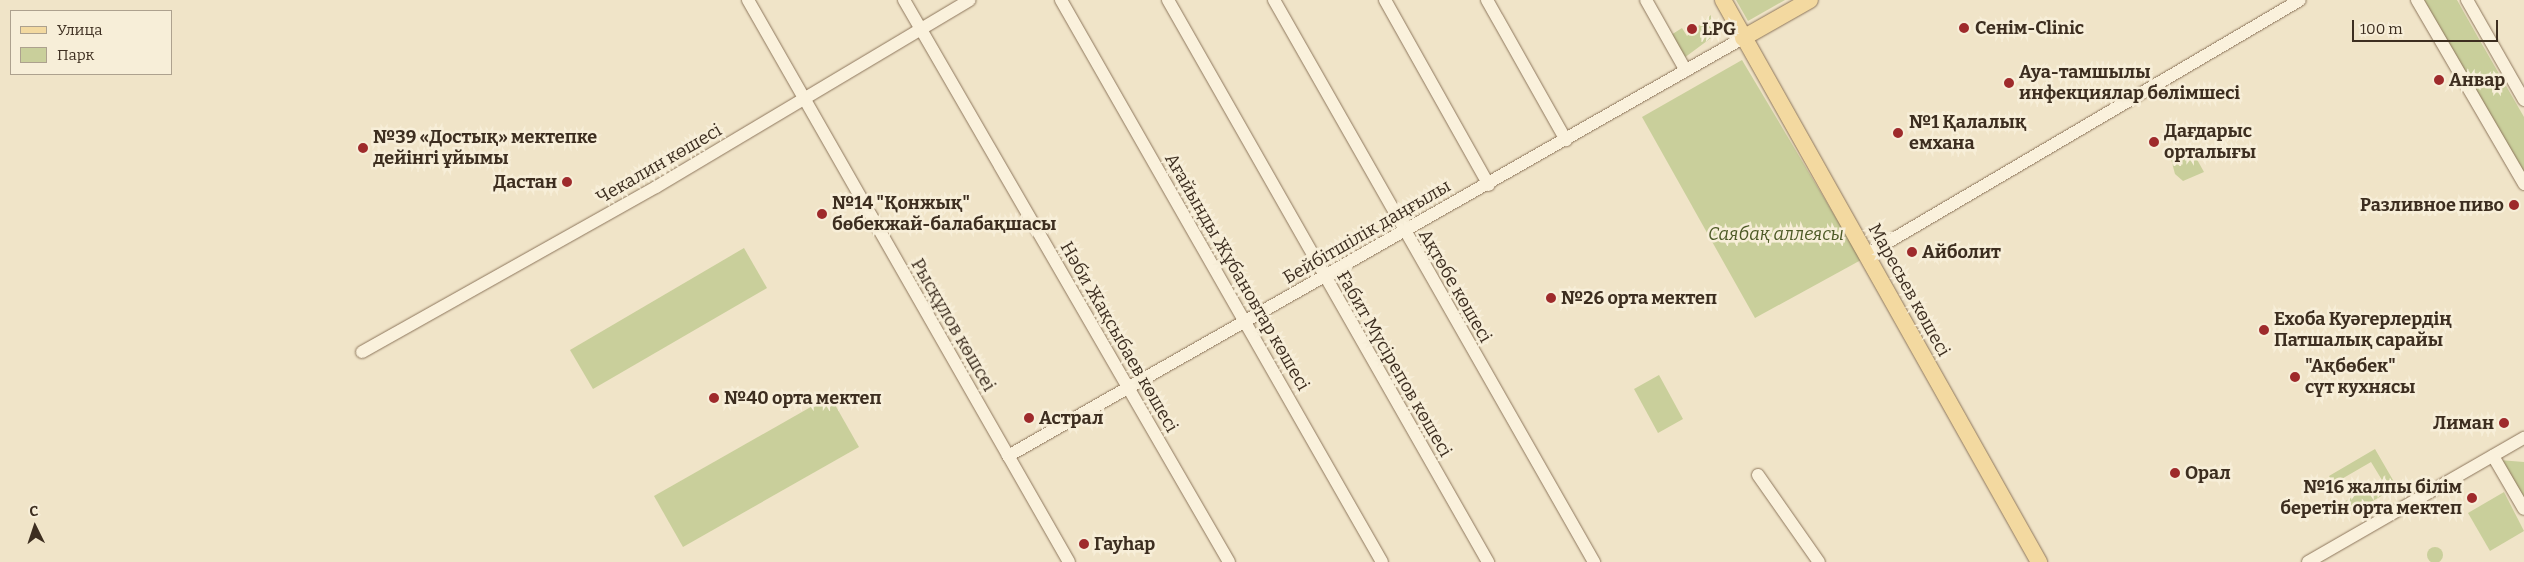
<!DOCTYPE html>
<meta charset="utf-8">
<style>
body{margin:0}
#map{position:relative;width:2524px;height:562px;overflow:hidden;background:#f0e4c8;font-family:Bitter,serif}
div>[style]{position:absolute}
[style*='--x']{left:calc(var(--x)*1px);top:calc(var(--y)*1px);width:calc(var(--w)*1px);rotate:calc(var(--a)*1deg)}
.green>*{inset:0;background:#c9cf9b}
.round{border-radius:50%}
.roads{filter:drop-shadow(0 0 1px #8d765c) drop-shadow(0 0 1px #8d765c)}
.minor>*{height:12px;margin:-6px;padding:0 6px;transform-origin:6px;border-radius:6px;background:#faf1dc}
.major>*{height:16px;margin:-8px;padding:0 8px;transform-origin:8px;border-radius:8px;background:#f3d9a0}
.dots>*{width:14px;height:14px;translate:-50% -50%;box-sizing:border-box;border:2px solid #f7eed8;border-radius:50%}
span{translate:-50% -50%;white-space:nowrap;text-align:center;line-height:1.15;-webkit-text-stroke:5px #f7eed8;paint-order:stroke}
.poi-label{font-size:18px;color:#3d2e20;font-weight:700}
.left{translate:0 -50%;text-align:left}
.right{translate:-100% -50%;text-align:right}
.street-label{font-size:18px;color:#3d2e20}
.park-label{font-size:18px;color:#4d5a26;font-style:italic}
.legend{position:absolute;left:10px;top:10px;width:162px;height:65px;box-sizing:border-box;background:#f7eed8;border:1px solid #ada18e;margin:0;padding:6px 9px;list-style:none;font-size:15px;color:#3d2e20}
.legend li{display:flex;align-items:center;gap:10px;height:25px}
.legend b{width:25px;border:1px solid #ada18e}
.north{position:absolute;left:10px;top:502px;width:50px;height:50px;-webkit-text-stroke:4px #f7eed8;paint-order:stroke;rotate:356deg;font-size:14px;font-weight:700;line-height:20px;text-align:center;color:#3d2e20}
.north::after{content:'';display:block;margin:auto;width:18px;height:22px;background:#3d2e20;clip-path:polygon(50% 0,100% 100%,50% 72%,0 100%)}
.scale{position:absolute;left:2352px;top:20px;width:146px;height:22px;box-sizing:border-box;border:2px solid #3d2e20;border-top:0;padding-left:6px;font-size:15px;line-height:18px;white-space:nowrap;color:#3d2e20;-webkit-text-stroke:4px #f7eed8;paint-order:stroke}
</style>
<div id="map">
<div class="green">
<i style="clip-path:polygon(1736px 0,1785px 0,1748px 21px)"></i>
<i style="clip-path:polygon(2424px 0,2457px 0,2479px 39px,2524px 117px,2524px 174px)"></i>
<i style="clip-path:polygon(1711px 15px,1711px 38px,1684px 58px,1671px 35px,1682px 28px,1687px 36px)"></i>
<i style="clip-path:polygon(1742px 60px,1861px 260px,1755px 318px,1642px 117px)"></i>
<i style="clip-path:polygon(2190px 147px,2204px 172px,2183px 181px,2175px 174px,2171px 159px)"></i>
<i style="clip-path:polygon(744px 248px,767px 288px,593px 389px,570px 350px)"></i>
<i style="clip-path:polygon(1659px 375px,1683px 419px,1658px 433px,1634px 389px)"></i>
<i style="clip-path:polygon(830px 396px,859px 447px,683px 547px,654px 496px)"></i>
<i style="clip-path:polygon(2375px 449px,2397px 487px,2350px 514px,2344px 502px,2382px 480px,2371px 462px,2333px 484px,2329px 476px)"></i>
<i style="clip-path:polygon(2499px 460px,2524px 462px,2524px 500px)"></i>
<i style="clip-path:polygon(2504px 492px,2524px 531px,2490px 551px,2468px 513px)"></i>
<i class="round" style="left:2427px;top:547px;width:16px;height:16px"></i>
</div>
<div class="roads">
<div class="minor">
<i style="--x:748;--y:0;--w:647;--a:60.27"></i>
<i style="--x:904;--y:0;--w:649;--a:59.96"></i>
<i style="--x:1061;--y:0;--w:647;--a:60.27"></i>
<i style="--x:1168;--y:0;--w:647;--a:60.34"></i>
<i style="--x:1274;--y:0;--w:647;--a:60.34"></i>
<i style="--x:1385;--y:0;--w:212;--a:60.7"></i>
<i style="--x:1487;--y:0;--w:161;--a:60.6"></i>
<i style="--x:1646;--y:0;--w:81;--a:60.6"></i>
<i style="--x:2417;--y:0;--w:213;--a:59.8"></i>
<i style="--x:2467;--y:0;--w:115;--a:60.3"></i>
<i style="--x:1866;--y:255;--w:503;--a:-30.44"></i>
<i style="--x:362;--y:352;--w:337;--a:-29.3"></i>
<i style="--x:656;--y:187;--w:365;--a:-30.8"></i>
<i style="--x:1008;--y:456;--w:846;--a:-29.63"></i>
<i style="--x:2493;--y:456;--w:61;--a:59.7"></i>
<i style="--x:1758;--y:475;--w:106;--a:55"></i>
<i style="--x:2308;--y:562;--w:249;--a:-29.9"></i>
</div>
<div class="major">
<i style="--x:1723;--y:0;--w:645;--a:60.65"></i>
<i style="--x:1743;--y:38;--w:77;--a:-29.6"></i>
</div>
</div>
<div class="dots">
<i style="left:1964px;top:28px;background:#9e2a2b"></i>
<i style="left:1692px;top:29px;background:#9e2a2b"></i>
<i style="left:2439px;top:80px;background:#9e2a2b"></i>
<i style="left:2009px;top:83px;background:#9e2a2b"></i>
<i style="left:1898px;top:133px;background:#9e2a2b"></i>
<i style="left:2154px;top:142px;background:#9e2a2b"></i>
<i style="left:363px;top:148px;background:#9e2a2b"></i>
<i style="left:567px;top:182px;background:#9e2a2b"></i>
<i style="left:2514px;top:205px;background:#9e2a2b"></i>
<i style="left:822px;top:214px;background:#9e2a2b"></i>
<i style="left:1912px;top:252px;background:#9e2a2b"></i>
<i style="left:1551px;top:298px;background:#9e2a2b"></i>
<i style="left:2264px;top:330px;background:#9e2a2b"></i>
<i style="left:2295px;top:377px;background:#9e2a2b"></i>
<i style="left:714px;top:398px;background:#9e2a2b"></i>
<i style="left:1029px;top:418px;background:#9e2a2b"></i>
<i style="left:2504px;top:423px;background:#9e2a2b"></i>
<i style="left:2175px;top:473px;background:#9e2a2b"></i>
<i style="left:2472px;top:498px;background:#9e2a2b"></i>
<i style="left:1084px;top:544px;background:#9e2a2b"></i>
</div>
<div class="poi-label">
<span class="left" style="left:1975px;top:28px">Сенім-Clinic</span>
<span class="left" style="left:1702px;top:29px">LPG</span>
<span class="left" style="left:2019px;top:83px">Ауа-тамшылы<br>инфекциялар бөлімшесі</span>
<span class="left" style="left:2449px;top:80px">Анвар</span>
<span class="left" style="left:1909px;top:133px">№1 Қалалық<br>емхана</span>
<span class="left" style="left:2164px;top:142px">Дағдарыс<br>орталығы</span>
<span class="left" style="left:373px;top:148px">№39 «Достық» мектепке<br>дейінгі ұйымы</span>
<span class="right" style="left:557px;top:182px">Дастан</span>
<span class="left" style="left:832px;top:214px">№14 "Қонжық"<br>бөбекжай-балабақшасы</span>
<span class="right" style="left:2504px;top:205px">Разливное пиво</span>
<span class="left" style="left:1922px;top:252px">Айболит</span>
<span class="left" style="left:1561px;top:298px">№26 орта мектеп</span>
<span class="left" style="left:2274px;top:330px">Ехоба Куәгерлердің<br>Патшалық сарайы</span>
<span class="left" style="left:2305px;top:377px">"Ақбөбек"<br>сүт кухнясы</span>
<span class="left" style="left:724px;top:398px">№40 орта мектеп</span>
<span class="left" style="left:1039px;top:418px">Астрал</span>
<span class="right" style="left:2494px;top:423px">Лиман</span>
<span class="left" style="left:2185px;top:473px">Орал</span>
<span class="right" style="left:2462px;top:498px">№16 жалпы білім<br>беретін орта мектеп</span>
<span class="left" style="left:1094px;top:544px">Гауhар</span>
</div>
<div class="street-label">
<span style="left:659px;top:164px;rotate:-30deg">Чекалин көшесі</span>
<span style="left:1367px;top:232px;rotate:-30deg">Бейбітшілік даңғылы</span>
<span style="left:1237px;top:272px;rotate:60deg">Ағайынды Жұбановтар көшесі</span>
<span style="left:1455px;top:286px;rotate:60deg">Ақтөбе көшесі</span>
<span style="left:1909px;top:290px;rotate:61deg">Маресьев көшесі</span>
<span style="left:953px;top:325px;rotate:60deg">Рысқұлов көшсеі</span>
<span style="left:1119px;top:337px;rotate:60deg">Нәби Жақсыбаев көшесі</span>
<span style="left:1394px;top:364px;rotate:60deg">Ғабит Мүсірепов көшесі</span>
</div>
<div class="park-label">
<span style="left:1776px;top:234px">Саябақ аллеясы</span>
</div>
<ul class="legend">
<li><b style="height:6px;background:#f3d9a0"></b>Улица</li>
<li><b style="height:14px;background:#c9cf9b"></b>Парк</li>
</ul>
<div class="north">С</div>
<div class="scale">100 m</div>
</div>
